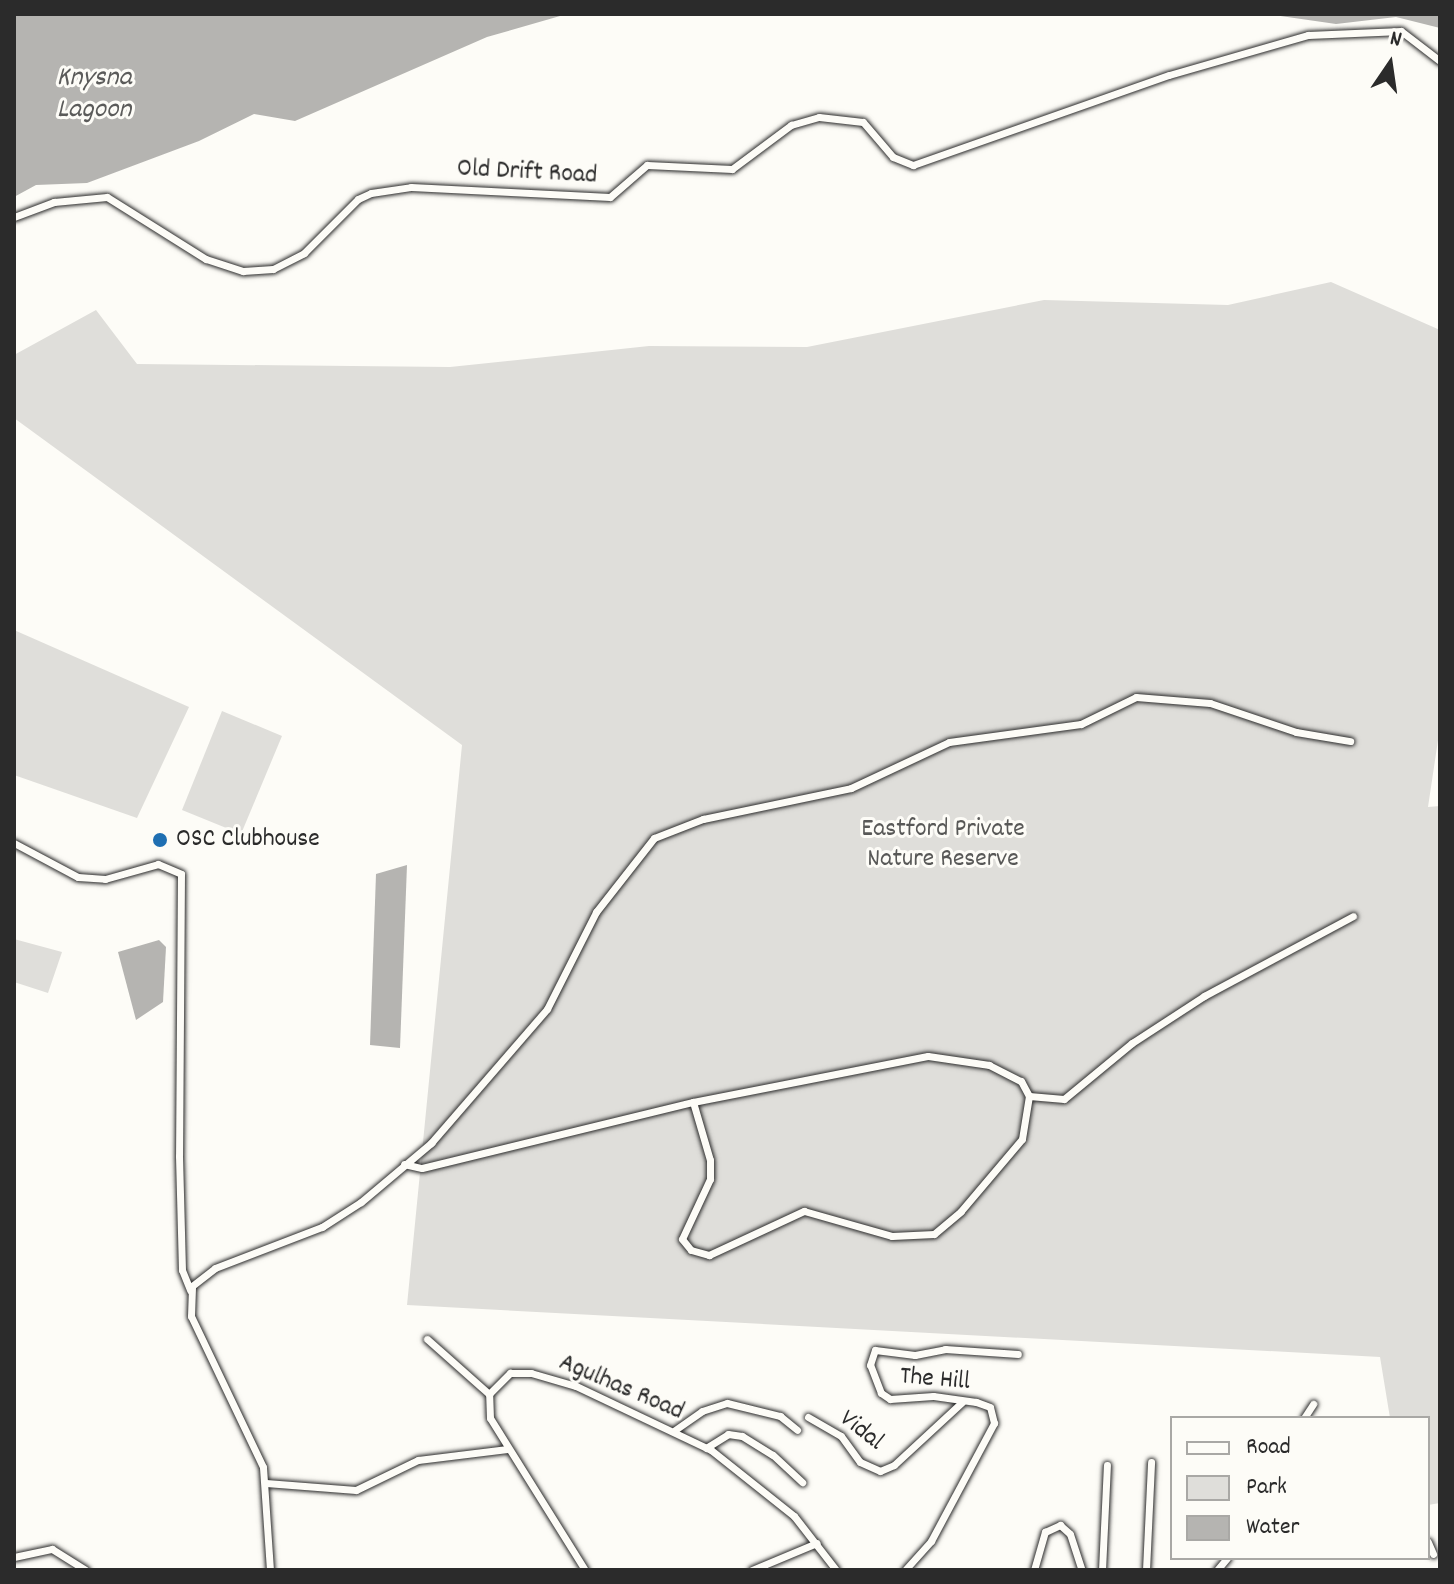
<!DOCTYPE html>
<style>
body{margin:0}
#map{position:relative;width:1454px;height:1584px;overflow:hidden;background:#fdfcf7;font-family:Dekko,sans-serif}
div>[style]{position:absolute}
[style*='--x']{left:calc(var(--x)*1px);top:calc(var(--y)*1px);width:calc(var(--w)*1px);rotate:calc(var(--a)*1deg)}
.green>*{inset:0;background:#dfdeda}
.water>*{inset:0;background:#b5b4b1}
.roads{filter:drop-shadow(0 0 2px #2b2b2b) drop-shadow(0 0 2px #2b2b2b)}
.street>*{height:7px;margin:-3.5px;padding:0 3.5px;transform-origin:3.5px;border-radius:3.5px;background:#fdfcf7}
.dots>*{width:22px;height:22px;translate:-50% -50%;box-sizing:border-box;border:4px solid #fdfcf7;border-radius:50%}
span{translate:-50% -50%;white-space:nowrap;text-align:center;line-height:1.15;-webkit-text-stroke:6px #fdfcf7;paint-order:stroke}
.street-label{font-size:26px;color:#2b2b2b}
.park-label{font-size:26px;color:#585857}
.poi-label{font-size:26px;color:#2b2b2b}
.left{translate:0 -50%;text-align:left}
.water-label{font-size:28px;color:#5b5b5a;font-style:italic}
.frame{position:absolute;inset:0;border:16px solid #2b2b2b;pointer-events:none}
.legend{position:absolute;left:1170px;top:1416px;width:260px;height:144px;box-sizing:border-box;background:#fdfcf7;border:2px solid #a9a8a5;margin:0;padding:10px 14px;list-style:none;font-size:24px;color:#2b2b2b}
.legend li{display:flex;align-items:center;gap:16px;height:40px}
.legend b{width:40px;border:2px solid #a9a8a5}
.north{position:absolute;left:1350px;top:24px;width:80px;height:80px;-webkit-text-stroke:6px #fdfcf7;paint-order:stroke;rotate:13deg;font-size:22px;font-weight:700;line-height:32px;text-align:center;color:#2b2b2b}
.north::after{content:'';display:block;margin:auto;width:28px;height:36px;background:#2b2b2b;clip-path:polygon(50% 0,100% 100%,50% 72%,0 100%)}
</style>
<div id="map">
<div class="green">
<i style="clip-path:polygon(1331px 282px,1440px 330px,1440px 727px,1428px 807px,1440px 806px,1440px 1503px,1428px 1505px,1428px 1418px,1390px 1418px,1380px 1357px,407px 1305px,462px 745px,14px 418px,14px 355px,96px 310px,137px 364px,450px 367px,649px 346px,807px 347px,1044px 300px,1228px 305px)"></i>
<i style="clip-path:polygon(14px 630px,189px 707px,137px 818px,14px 775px)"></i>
<i style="clip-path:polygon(222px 711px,282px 736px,241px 834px,182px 810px)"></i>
<i style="clip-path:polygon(14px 939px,62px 952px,48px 993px,14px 982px)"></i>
</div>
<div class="water">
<i style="clip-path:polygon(14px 14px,567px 14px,487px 37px,295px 121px,254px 114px,199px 141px,87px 183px,36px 185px,14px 197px)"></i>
<i style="clip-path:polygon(1266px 14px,1440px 14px,1440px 28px,1396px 17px,1336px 24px)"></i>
<i style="clip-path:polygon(407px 865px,400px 1048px,370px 1045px,376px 874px)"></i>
<i style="clip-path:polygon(159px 940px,166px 947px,163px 1002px,136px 1020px,118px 952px)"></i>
</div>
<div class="roads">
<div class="street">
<i style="--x:14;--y:217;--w:43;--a:-20.6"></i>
<i style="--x:54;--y:202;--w:53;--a:-5.4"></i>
<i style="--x:107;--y:197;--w:117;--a:32.1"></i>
<i style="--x:206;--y:259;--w:39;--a:18"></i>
<i style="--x:243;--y:271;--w:30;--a:-4"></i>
<i style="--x:273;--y:269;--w:35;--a:-27"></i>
<i style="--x:304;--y:253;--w:76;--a:-45"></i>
<i style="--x:358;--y:199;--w:14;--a:-25"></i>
<i style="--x:371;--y:193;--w:40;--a:-8.5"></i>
<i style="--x:411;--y:187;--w:199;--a:2.9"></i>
<i style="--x:610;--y:197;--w:49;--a:-40.9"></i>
<i style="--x:647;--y:165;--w:85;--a:2.7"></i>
<i style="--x:732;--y:169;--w:74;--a:-36.7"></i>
<i style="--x:791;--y:125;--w:29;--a:-16"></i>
<i style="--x:819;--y:117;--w:44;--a:6.5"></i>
<i style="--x:863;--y:122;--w:46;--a:49.4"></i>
<i style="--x:893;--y:157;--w:22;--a:22"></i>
<i style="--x:913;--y:165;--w:271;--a:-19.4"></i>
<i style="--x:1169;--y:75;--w:145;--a:-16.1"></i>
<i style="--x:1308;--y:35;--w:93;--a:-2.5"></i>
<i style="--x:1401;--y:31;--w:49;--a:37.6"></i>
<i style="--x:14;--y:843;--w:72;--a:28"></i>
<i style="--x:78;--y:877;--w:27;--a:4"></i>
<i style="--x:105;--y:879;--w:55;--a:-15.8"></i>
<i style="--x:158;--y:864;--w:25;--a:23"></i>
<i style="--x:181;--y:874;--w:282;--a:90.4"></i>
<i style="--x:179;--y:1156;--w:114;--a:88.5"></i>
<i style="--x:182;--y:1270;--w:22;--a:68"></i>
<i style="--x:693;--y:1102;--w:60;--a:73.7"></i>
<i style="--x:710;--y:1160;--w:19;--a:90"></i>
<i style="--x:710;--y:1179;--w:66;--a:115"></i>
<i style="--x:682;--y:1239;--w:14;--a:51"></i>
<i style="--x:691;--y:1250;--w:19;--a:16"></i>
<i style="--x:709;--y:1255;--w:105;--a:-24.9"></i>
<i style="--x:804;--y:1211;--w:91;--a:15.9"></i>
<i style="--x:892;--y:1236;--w:42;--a:-2.7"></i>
<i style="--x:934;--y:1234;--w:35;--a:-40"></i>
<i style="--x:961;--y:1211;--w:94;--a:-49.7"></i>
<i style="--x:1022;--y:1139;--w:44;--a:-80.8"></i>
<i style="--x:404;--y:1164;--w:18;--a:13"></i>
<i style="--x:422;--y:1168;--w:279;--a:-13.7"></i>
<i style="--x:693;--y:1102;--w:239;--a:-11.1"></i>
<i style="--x:928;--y:1056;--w:62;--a:8.4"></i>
<i style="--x:989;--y:1065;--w:36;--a:27"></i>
<i style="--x:1021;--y:1081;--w:17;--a:62"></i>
<i style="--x:1029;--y:1096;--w:35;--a:5"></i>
<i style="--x:1064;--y:1099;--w:88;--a:-39.5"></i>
<i style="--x:1132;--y:1043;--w:86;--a:-33.1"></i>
<i style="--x:1204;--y:996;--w:169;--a:-28.2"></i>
<i style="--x:427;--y:1339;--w:83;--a:41.6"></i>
<i style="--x:808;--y:1417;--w:38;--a:30"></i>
<i style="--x:841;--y:1436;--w:32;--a:54"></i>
<i style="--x:860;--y:1462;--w:22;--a:24"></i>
<i style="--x:880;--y:1471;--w:15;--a:-23"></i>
<i style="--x:894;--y:1465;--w:93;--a:-42.8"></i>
<i style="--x:1304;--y:1418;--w:17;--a:-57"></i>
<i style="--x:675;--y:1430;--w:33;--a:-35"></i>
<i style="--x:702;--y:1411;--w:26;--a:-18"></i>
<i style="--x:727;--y:1403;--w:55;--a:13.8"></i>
<i style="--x:780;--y:1416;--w:22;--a:39"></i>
<i style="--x:706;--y:1448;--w:26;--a:-32"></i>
<i style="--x:728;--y:1434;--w:14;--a:8"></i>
<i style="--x:742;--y:1436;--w:36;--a:32"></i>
<i style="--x:773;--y:1455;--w:40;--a:43"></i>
<i style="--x:266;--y:1483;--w:90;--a:4.4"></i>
<i style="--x:356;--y:1490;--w:69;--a:-25.8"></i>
<i style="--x:418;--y:1460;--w:90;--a:-7"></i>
<i style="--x:1428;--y:1542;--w:13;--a:67"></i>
<i style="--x:14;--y:1557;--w:39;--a:-12"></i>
<i style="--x:52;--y:1549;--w:40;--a:32"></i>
<i style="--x:270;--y:1570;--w:103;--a:-93.9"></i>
<i style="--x:263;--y:1467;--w:167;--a:-115.5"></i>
<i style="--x:191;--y:1316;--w:30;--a:-88"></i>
<i style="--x:192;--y:1286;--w:29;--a:-38"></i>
<i style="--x:215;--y:1268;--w:115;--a:-21"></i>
<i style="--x:322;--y:1227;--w:46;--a:-32.7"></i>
<i style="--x:361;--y:1202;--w:92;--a:-40.1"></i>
<i style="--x:431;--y:1143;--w:177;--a:-49.1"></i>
<i style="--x:547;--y:1009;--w:109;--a:-63.2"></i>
<i style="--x:596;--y:912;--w:94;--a:-51.9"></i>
<i style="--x:654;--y:838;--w:53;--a:-21.2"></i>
<i style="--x:703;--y:819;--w:151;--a:-11.8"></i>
<i style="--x:851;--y:788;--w:108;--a:-25.1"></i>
<i style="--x:949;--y:742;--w:133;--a:-7.8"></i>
<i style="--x:1081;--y:724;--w:61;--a:-26.1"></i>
<i style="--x:1136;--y:697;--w:74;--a:4.6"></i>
<i style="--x:1210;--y:703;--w:91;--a:18.6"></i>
<i style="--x:1296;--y:732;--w:55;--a:9.5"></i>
<i style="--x:585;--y:1570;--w:179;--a:-122"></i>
<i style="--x:490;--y:1418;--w:24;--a:-92"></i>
<i style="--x:489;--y:1394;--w:30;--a:-45"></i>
<i style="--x:510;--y:1373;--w:21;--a:0"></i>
<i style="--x:531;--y:1373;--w:47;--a:16.1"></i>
<i style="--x:576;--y:1386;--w:149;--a:25.4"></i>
<i style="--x:711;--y:1450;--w:106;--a:38.5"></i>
<i style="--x:794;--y:1516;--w:68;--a:52.1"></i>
<i style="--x:752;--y:1570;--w:70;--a:-22.6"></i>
<i style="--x:905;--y:1570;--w:39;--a:-48"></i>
<i style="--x:931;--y:1541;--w:134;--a:-61.9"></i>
<i style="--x:994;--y:1423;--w:16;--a:-104"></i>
<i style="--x:990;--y:1407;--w:15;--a:-160"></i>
<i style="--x:976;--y:1402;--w:43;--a:-172.1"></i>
<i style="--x:933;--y:1396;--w:43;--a:176"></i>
<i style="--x:890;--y:1399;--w:11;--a:-146"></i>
<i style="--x:881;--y:1393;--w:30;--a:-111"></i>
<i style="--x:870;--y:1365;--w:16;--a:-72"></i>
<i style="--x:875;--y:1350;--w:40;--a:7.1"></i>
<i style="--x:915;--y:1355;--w:31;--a:-11"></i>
<i style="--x:945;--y:1349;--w:73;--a:3.9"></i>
<i style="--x:1034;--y:1570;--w:40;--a:-74"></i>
<i style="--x:1045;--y:1532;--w:17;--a:-25"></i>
<i style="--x:1060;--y:1525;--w:13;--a:42"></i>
<i style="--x:1070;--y:1534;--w:38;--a:72"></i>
<i style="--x:1102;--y:1570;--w:105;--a:-87.3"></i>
<i style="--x:1146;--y:1570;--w:108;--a:-87.3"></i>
<i style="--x:1217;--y:1570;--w:16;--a:-50"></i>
</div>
</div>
<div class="dots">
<i style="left:160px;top:840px;background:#1f6fb2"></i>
</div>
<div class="street-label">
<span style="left:527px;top:173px;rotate:3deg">Old Drift Road</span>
<span style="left:935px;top:1380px;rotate:5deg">The Hill</span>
<span style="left:621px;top:1388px;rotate:23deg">Agulhas Road</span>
<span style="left:861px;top:1431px;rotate:38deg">Vidal</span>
</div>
<div class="park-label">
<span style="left:943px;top:845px">Eastford Private<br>Nature Reserve</span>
</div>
<div class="poi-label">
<span class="left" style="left:176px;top:840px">OSC Clubhouse</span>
</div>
<div class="water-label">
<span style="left:94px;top:95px">Knysna<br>Lagoon</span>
</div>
<div class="frame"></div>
<ul class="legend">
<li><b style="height:10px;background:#fdfcf7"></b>Road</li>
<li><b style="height:22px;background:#dfdeda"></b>Park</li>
<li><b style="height:22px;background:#b5b4b1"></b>Water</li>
</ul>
<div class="north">N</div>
</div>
